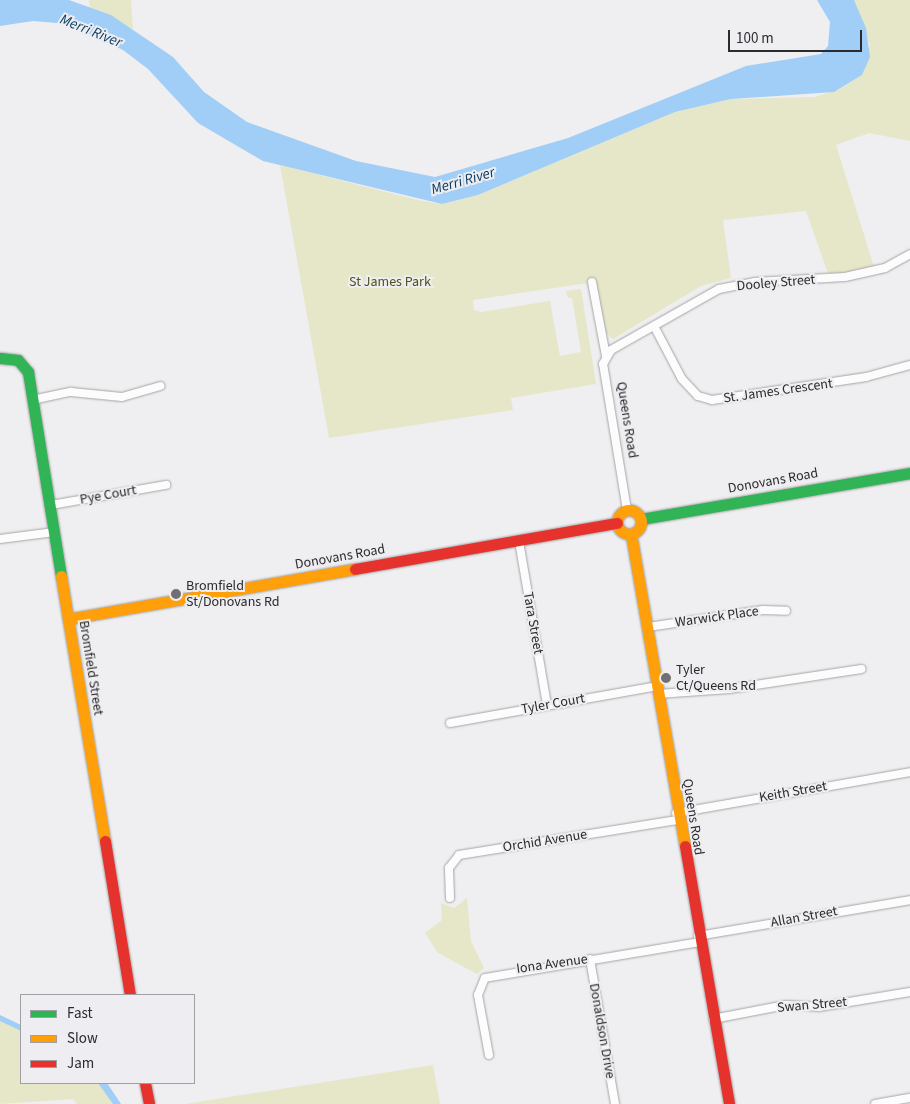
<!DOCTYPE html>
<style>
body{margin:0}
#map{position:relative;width:910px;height:1104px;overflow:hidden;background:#efeef0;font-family:"Source Sans 3",sans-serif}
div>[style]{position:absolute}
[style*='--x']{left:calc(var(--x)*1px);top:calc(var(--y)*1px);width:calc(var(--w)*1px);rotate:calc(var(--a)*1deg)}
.green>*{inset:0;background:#e6e7c9}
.water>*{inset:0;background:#a1cef7}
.roads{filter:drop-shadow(0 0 1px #a5a4a6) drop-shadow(0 0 1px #a5a4a6)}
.street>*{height:8px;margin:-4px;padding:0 4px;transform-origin:4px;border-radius:4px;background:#fdfcfd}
.fast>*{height:11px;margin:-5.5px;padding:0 5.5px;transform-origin:5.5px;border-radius:5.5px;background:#30b455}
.slow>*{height:11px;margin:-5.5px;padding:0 5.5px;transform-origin:5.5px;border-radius:5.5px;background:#ff9f0a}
.slow>.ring{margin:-5.5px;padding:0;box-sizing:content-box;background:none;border:11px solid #ff9f0a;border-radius:50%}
.jam>*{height:11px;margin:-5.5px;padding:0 5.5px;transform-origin:5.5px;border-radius:5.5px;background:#e5322d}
.dots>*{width:14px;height:14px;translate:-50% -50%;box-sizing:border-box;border:2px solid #eeedf1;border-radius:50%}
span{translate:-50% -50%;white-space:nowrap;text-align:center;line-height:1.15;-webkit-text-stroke:4px #eeedf1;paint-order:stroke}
.park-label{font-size:14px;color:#515213}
.street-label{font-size:14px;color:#2b2a2c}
.poi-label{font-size:14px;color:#2b2a2c}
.left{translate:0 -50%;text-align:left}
.water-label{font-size:15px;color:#063a5e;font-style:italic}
.legend{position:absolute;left:20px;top:994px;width:175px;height:90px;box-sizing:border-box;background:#eeedf1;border:1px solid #a09fa2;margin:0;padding:6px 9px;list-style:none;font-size:15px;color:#2b2a2c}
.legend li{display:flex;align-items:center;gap:10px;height:25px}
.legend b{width:25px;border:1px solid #a09fa2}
.scale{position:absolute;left:728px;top:30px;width:134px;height:22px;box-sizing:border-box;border:2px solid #2b2a2c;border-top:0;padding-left:6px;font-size:15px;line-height:18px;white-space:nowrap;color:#2b2a2c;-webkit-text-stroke:4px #eeedf1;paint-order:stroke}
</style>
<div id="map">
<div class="green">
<i style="clip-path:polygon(89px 0,131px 0,133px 29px,90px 7px)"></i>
<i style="clip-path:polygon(854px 0,910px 0,910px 141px,869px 133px,836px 145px,875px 270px,830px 279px,806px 211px,723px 220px,731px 278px,701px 286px,613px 339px,603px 330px,595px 282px,473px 300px,474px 310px,481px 312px,550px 301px,560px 356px,581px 352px,572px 298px,568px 298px,566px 291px,581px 289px,596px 384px,511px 398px,513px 410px,329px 438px,280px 165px,422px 201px,442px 204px,478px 195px,675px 112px,731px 99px,815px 97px,840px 89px,862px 75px,870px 45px)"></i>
<i style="clip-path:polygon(467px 898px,471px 941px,484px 968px,477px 974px,438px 953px,425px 933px,442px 920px,441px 903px,454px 908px)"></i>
<i style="clip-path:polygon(0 1018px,21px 1028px,21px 1083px,103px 1083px,117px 1104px,77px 1104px,73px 1099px,0 1104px)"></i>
<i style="clip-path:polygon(433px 1065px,440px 1104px,185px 1104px)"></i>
</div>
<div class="water">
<i style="clip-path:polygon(0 0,69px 0,111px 15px,173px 57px,204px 92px,247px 122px,356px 161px,435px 177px,568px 138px,746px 66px,821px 54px,828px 46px,830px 22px,817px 0,854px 0,866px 28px,870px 57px,862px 75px,834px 92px,731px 99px,675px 112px,478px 195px,442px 204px,263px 161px,198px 123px,148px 69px,123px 50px,68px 24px,33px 21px,0 26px)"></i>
<i style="clip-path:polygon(0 1015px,21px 1025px,21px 1031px,0 1021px)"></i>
<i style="clip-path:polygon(98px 1083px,107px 1083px,121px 1104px,113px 1104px)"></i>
</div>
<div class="roads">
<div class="street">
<i style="--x:592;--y:282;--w:75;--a:79.3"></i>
<i style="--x:654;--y:326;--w:60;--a:62.2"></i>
<i style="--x:682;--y:379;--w:23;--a:47"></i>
<i style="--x:698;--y:396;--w:15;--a:16"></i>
<i style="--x:712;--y:400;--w:156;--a:-8.5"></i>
<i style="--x:866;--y:377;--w:46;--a:-15.3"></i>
<i style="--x:32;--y:400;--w:40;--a:-12"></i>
<i style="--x:71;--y:392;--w:51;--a:5.6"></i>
<i style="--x:122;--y:397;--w:40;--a:-16"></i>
<i style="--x:51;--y:505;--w:117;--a:-9.9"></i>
<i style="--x:627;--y:510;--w:148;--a:-99.3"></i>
<i style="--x:603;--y:364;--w:16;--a:-60"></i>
<i style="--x:611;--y:350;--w:124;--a:-29.5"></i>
<i style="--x:719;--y:289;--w:37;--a:-11"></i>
<i style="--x:755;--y:282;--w:90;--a:-3.2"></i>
<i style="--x:845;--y:277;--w:41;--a:-12.7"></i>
<i style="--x:885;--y:268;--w:29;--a:-29"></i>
<i style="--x:0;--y:539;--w:55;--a:-7.3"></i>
<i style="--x:519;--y:541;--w:166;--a:80.3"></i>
<i style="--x:648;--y:627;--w:116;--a:-8.4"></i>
<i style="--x:763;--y:610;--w:23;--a:2"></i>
<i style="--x:658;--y:694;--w:71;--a:-4"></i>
<i style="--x:729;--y:689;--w:134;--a:-8.6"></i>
<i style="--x:450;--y:723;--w:210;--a:-10.1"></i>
<i style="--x:676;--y:813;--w:238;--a:-9.9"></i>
<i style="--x:450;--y:898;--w:30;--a:-92"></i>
<i style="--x:449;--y:868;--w:16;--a:-52"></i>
<i style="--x:459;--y:855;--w:221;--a:-9.1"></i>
<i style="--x:698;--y:936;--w:215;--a:-9.6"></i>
<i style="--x:590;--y:959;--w:147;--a:80.2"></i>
<i style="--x:713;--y:1019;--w:74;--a:-10.9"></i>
<i style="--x:786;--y:1005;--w:33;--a:3"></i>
<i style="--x:819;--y:1007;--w:92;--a:-9.4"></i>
<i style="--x:489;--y:1055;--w:61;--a:-100.4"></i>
<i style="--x:478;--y:995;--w:18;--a:-68"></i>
<i style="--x:485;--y:978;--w:217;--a:-9.5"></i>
<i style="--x:875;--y:1104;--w:36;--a:-10"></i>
</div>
<div class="fast">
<i style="--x:0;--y:358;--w:18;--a:6"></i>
<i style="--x:18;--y:360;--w:16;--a:50"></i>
<i style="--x:28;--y:372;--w:207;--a:80.8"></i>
<i style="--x:641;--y:519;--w:273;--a:-9.7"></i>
</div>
<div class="slow">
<i class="ring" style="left:617px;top:510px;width:13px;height:13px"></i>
<i style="--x:631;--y:534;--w:317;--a:80.2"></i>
<i style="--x:61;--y:576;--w:269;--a:80.6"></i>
<i style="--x:68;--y:619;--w:291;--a:-9.9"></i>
</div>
<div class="jam">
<i style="--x:355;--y:569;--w:266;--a:-10"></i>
<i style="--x:105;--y:841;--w:156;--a:80.8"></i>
<i style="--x:685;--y:846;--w:262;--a:80.3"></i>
<i style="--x:145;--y:1083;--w:21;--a:79"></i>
</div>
</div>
<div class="dots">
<i style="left:176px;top:594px;background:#706f71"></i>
<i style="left:666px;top:678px;background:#706f71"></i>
</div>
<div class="park-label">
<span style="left:390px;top:282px">St James Park</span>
</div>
<div class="street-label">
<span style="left:776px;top:283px;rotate:-5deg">Dooley Street</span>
<span style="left:778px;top:391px;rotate:-8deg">St. James Crescent</span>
<span style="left:627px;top:420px;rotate:81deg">Queens Road</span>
<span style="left:773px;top:481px;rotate:-10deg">Donovans Road</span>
<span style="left:108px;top:495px;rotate:-10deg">Pye Court</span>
<span style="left:340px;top:557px;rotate:-10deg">Donovans Road</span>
<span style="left:717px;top:617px;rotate:-8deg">Warwick Place</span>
<span style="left:533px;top:623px;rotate:80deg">Tara Street</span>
<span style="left:91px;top:668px;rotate:81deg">Bromfield Street</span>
<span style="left:553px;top:704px;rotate:-10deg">Tyler Court</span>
<span style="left:793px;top:792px;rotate:-10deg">Keith Street</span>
<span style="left:693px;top:817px;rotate:81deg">Queens Road</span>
<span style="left:545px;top:841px;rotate:-9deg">Orchid Avenue</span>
<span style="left:804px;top:917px;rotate:-10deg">Allan Street</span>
<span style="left:552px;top:964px;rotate:-8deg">Iona Avenue</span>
<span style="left:812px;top:1005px;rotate:-5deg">Swan Street</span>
<span style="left:602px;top:1031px;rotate:80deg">Donaldson Drive</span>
</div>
<div class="poi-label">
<span class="left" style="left:186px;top:594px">Bromfield<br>St/Donovans Rd</span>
<span class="left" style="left:676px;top:678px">Tyler<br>Ct/Queens Rd</span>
</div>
<div class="water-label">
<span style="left:91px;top:31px;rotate:22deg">Merri River</span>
<span style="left:463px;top:181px;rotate:-16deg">Merri River</span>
</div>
<ul class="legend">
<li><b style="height:6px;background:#30b455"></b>Fast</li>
<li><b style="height:6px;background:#ff9f0a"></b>Slow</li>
<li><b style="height:6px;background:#e5322d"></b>Jam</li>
</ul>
<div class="scale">100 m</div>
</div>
